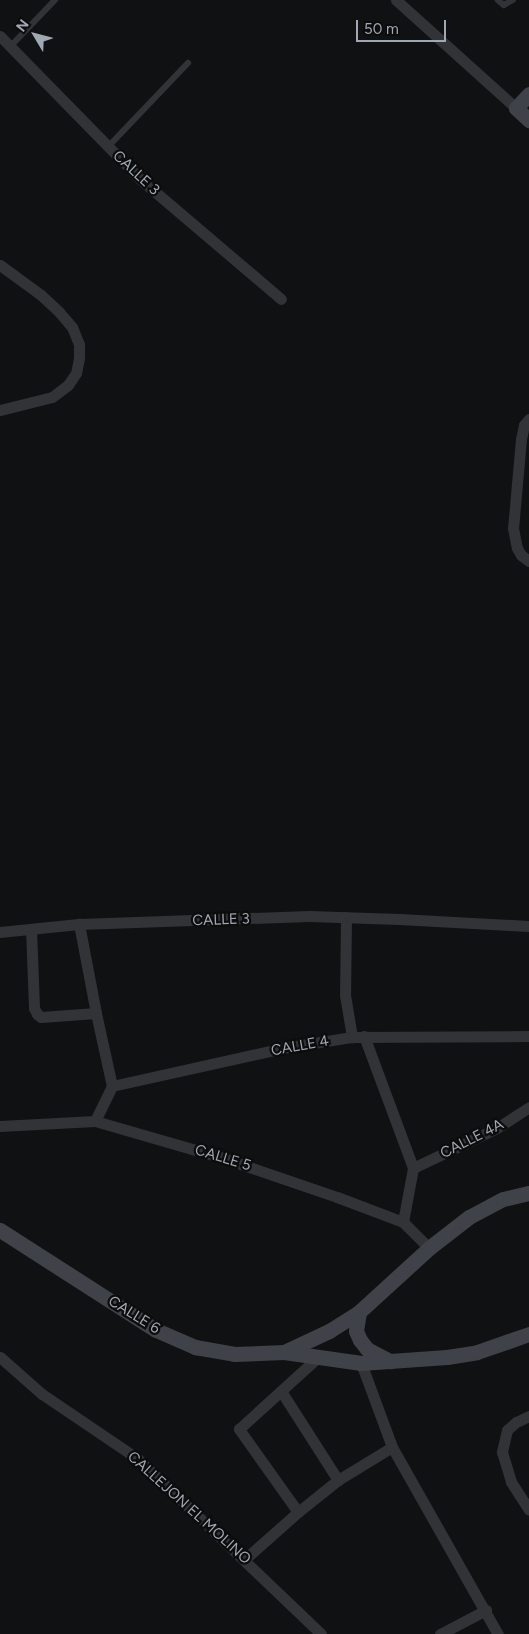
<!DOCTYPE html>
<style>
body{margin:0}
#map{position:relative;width:529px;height:1634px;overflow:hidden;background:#101112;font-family:Figtree,sans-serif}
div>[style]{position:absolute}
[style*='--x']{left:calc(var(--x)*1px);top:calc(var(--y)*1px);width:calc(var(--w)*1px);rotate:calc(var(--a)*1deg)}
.lane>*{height:5.5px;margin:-2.75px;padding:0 2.75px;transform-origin:2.75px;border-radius:2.75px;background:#313337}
.street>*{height:11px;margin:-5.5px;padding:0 5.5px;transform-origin:5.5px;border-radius:5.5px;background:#313337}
.secondary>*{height:15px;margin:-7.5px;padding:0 7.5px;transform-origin:7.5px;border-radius:7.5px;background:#3f4248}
span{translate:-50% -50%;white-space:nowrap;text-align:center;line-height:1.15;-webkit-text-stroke:4.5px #0c0c0d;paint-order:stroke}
.street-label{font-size:15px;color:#a0a8b4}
.north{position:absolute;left:10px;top:10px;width:50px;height:50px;-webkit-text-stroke:4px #0c0c0d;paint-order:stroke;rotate:307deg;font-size:14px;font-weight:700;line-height:20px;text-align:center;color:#a0a8b4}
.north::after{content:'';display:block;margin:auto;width:18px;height:22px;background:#a0a8b4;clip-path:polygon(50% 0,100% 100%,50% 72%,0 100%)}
.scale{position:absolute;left:356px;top:20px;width:90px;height:22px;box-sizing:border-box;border:2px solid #a0a8b4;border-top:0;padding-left:6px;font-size:15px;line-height:18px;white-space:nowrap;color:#a0a8b4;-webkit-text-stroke:4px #0c0c0d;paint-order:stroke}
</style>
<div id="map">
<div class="lane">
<i style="--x:498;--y:0;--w:8;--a:40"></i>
<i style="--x:504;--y:5;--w:10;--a:-29"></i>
<i style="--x:10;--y:47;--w:65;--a:-46.2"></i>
<i style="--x:108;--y:147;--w:116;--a:-46.4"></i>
</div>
<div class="street">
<i style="--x:396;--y:0;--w:161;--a:42"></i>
<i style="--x:0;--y:36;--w:200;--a:45.6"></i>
<i style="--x:140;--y:179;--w:185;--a:40.4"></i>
<i style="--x:0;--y:265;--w:51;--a:36.2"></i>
<i style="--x:41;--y:295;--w:25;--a:43"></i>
<i style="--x:59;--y:312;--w:20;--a:49"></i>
<i style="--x:72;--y:327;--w:18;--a:68"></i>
<i style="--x:79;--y:344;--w:14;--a:90"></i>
<i style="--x:79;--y:358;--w:15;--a:101"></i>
<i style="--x:76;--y:373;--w:14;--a:124"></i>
<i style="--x:68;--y:385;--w:20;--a:143"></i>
<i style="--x:52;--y:397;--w:54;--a:166"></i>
<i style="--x:529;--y:419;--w:8;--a:130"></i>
<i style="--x:524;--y:425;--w:14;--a:102"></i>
<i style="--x:521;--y:439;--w:89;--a:95.1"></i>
<i style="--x:513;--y:528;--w:20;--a:79"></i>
<i style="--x:517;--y:548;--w:8;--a:60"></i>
<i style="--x:521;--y:555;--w:10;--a:37"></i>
<i style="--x:346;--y:917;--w:78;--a:90.7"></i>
<i style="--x:345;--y:995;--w:43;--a:80.5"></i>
<i style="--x:31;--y:929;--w:79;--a:87.8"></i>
<i style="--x:34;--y:1008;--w:7;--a:63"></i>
<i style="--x:37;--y:1014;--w:5;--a:37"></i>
<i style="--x:41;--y:1017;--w:55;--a:-4.2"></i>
<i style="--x:0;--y:932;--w:79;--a:-5.8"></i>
<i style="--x:364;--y:1036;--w:141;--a:69.6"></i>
<i style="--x:413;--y:1168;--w:55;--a:100.5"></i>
<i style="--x:112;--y:1086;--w:75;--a:-102.4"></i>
<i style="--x:96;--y:1013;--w:91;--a:-100.8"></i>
<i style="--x:79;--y:924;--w:230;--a:-2"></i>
<i style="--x:309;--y:916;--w:90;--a:1.9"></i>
<i style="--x:399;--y:919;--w:130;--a:3.1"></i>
<i style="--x:95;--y:1121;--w:39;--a:-64"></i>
<i style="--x:112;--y:1086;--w:175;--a:-12.5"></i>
<i style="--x:283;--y:1048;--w:70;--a:-9.1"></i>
<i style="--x:352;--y:1037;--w:177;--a:-0.3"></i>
<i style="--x:0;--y:1126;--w:95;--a:-3"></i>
<i style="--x:95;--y:1121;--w:133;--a:16.1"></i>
<i style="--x:223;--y:1158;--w:120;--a:18.9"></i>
<i style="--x:337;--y:1197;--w:71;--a:20.7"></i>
<i style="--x:403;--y:1222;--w:37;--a:45"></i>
<i style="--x:413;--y:1168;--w:93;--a:-25.5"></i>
<i style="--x:497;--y:1128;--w:38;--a:-33"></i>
<i style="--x:0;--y:1357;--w:56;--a:41.4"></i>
<i style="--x:42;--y:1394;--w:116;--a:34.1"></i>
<i style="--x:138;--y:1459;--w:253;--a:43.7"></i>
<i style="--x:361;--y:1363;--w:90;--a:69.7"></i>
<i style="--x:392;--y:1447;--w:215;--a:60.5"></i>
<i style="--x:281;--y:1391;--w:106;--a:57.4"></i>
<i style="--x:529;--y:1416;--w:14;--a:155"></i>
<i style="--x:516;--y:1422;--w:12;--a:138"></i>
<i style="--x:507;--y:1430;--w:23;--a:103"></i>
<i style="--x:502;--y:1452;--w:31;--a:73"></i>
<i style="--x:511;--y:1482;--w:33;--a:57"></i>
<i style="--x:298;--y:1512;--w:102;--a:-125.4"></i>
<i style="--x:239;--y:1429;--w:105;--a:-42.3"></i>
<i style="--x:245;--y:1559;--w:71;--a:-41.6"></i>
<i style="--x:298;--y:1512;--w:51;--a:-38.7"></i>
<i style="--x:338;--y:1480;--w:63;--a:-31.4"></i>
<i style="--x:440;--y:1634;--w:52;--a:-27.6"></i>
</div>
<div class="secondary">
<i style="--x:529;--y:94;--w:19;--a:133"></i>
<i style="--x:516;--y:108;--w:18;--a:43"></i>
<i style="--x:0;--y:1230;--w:185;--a:32.7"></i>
<i style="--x:156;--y:1330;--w:43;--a:23.6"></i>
<i style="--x:195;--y:1347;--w:40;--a:10"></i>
<i style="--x:234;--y:1354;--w:50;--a:-2.3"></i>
<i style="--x:284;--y:1352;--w:78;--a:8.1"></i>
<i style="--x:361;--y:1363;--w:86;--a:-4"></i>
<i style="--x:447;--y:1357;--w:30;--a:-9"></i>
<i style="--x:477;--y:1352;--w:55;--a:-19.1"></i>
<i style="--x:359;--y:1312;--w:19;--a:99"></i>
<i style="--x:356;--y:1331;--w:10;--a:66"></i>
<i style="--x:360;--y:1340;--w:11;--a:52"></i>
<i style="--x:367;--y:1349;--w:26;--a:28"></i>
<i style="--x:284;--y:1352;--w:50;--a:-25"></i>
<i style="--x:329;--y:1331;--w:36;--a:-32"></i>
<i style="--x:359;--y:1312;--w:95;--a:-42.4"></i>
<i style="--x:429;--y:1248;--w:51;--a:-37.8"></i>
<i style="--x:469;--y:1217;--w:38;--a:-28"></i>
<i style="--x:503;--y:1199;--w:27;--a:-13"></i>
</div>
<div class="street-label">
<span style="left:136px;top:173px;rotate:43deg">CALLE 3</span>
<span style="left:221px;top:920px;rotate:-2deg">CALLE 3</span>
<span style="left:300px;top:1046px;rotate:-10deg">CALLE 4</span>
<span style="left:472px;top:1139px;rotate:-27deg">CALLE 4A</span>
<span style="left:223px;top:1158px;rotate:17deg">CALLE 5</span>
<span style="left:134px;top:1315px;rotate:32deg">CALLE 6</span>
<span style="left:189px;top:1508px;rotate:42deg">CALLEJON EL MOLINO</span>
</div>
<div class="north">N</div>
<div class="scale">50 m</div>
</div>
